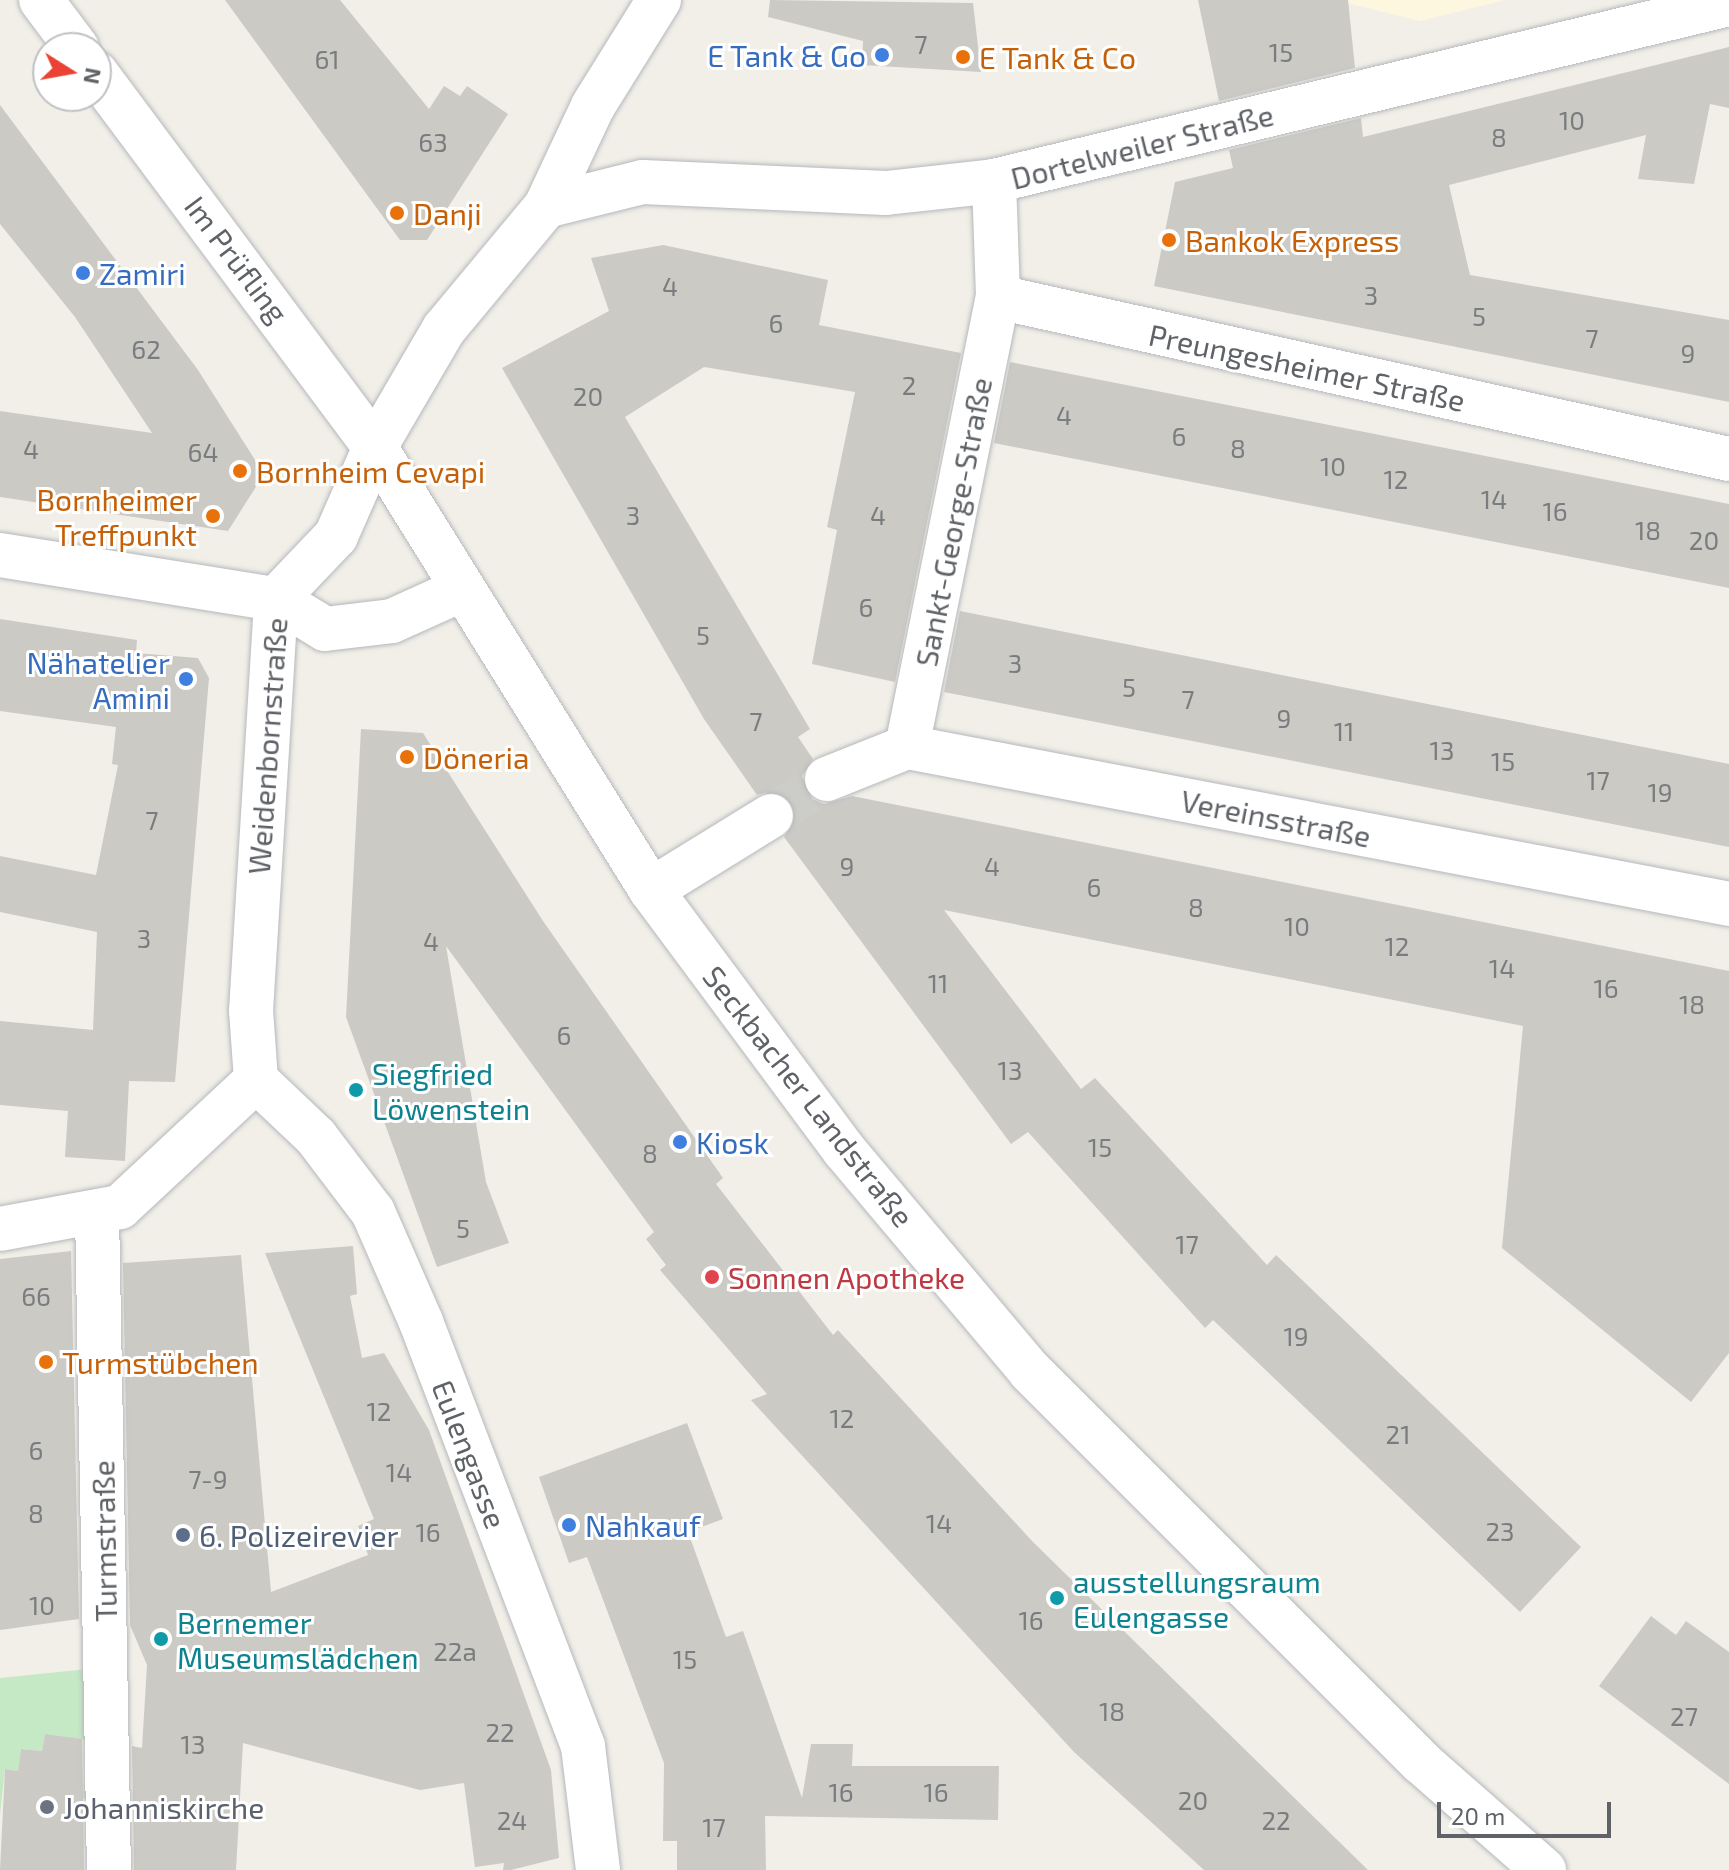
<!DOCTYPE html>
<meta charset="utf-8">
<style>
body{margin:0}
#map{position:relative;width:1729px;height:1870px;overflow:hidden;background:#f1efe8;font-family:"Exo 2",sans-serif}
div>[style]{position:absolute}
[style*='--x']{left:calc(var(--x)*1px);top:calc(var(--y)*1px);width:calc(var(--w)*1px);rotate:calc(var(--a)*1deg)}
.commercial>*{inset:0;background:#fef7e0}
.green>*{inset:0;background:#c5e8c5}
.building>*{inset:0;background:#cccac5}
.minor-tunnel>*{height:44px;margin-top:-22px;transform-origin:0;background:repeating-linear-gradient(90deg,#ccccc8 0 44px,transparent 0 66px)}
.roads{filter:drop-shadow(0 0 2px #b5b8bc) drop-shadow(0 0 2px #b5b8bc)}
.minor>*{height:44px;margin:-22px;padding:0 22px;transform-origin:22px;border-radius:22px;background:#fff}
.secondary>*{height:44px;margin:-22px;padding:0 22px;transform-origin:22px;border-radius:22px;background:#fff}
.dots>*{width:22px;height:22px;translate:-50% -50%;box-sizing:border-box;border:4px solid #fff;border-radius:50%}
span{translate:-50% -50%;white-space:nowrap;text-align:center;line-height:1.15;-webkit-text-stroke:6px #fff;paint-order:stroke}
.number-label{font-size:26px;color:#7a7d7f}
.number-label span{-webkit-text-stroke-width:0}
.shop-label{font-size:30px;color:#366cbe}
.right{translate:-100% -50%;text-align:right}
.left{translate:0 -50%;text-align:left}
.food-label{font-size:30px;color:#c56008}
.street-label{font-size:30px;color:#5f6368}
.culture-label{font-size:30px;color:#0d838f}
.health-label{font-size:30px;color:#be3a42}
.service-label{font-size:30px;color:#4e5e75}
.worship-label{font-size:30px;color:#5b616d}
.north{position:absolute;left:32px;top:32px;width:80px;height:80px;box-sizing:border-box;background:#fff;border:2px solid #bfc1c3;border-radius:50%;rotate:101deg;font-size:22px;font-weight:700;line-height:32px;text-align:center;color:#5f6368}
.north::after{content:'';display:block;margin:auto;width:28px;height:36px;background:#ea4335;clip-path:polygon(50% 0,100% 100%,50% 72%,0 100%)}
.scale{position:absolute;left:1437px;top:1802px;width:174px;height:36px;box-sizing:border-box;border:4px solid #5f6368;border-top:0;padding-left:10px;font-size:24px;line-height:28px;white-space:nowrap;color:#5f6368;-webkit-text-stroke:6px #fff;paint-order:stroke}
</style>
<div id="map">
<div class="commercial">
<i style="clip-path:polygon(1335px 0,1505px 0,1420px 21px)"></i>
</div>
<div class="green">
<i style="clip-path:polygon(88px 1669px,103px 1824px,98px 1870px,96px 1838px,89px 1837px,94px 1800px,82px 1798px,92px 1741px,45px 1734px,42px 1751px,21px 1749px,18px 1771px,5px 1769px,0 1814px,0 1678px)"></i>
</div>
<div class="building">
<i style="clip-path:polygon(225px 0,340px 0,429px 109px,444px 86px,460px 96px,467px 86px,508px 114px,427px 240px,400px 240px)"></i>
<i style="clip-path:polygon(770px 0,973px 3px,981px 72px,862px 65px,863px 41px,768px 17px)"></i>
<i style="clip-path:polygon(1198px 0,1348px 0,1355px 68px,1219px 101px)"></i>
<i style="clip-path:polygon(1729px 47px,1729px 108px,1710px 104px,1694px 184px,1638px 179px,1646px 135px,1449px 185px,1470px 275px,1729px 320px,1729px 402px,1154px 286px,1175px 182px,1233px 168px,1229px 150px,1361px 118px,1363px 137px)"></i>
<i style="clip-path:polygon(0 105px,198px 370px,264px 474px,228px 531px,0 497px,0 411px,152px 433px,75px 317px,0 224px)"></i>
<i style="clip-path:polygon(663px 245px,828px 280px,819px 325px,961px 353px,895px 682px,812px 664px,837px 530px,827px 527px,855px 392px,704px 367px,625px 417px,810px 729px,798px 737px,813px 759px,802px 776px,812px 799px,824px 804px,852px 796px,1729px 971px,1729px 1353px,1691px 1402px,1502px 1248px,1523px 1026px,944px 910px,1081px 1089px,1095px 1078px,1267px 1265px,1276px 1255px,1581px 1547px,1520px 1612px,1213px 1320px,1205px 1328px,1028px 1132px,1011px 1144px,784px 837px,796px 816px,792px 802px,771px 791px,757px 795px,704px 719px,502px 368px,609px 311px,591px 258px)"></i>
<i style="clip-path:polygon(1010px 362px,1729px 504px,1729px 588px,994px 443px)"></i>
<i style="clip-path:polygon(960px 611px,1729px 764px,1729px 847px,944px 692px)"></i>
<i style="clip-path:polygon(0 619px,137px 640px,136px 653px,198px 658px,209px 678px,175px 1082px,129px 1081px,125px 1161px,65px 1157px,68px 1111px,0 1105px,0 1021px,93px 1030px,97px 932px,0 912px,0 856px,96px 875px,118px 765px,112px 764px,116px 727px,0 711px)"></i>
<i style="clip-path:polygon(361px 729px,423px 733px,543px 921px,723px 1178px,716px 1184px,833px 1335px,838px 1330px,1033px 1542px,1368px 1870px,1204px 1870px,1074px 1752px,751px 1400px,767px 1394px,660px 1270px,666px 1265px,646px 1239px,654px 1232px,446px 946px,486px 1182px,509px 1243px,437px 1267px,346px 1017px)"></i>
<i style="clip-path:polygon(353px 1246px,357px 1294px,350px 1296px,362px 1358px,384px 1353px,429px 1430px,551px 1770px,559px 1858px,511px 1870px,503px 1870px,504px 1863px,475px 1867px,464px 1783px,420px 1790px,243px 1743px,236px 1870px,134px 1870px,132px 1746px,142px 1748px,147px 1665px,130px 1625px,123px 1263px,241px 1255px,271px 1592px,368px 1555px,358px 1526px,374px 1519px,265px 1253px)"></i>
<i style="clip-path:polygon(71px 1251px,79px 1619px,0 1630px,0 1259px)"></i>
<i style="clip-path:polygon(687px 1423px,723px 1519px,688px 1532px,726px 1637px,743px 1631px,802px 1798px,811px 1744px,853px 1744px,852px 1766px,999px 1766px,998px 1820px,765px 1816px,766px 1870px,677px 1870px,677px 1841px,663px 1841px,664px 1763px,587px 1557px,569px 1563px,539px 1477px)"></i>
<i style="clip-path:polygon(1651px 1616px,1676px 1635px,1686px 1621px,1729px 1652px,1729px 1784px,1599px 1686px)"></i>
<i style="clip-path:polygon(45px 1734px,82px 1739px,84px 1870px,0 1870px,5px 1769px,18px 1771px,21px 1749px,42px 1751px)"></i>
</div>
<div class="minor-tunnel">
<i style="--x:771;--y:816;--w:67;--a:-33.5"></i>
</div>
<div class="roads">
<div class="minor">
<i style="--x:994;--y:181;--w:116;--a:88"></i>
<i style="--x:998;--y:297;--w:749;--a:12.5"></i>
<i style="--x:546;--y:206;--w:100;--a:-13.9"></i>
<i style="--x:643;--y:182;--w:243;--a:2.6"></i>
<i style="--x:886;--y:193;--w:109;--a:-6.3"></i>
<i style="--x:994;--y:181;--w:756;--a:-13.54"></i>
<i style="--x:0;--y:555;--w:279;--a:9.1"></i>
<i style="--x:276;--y:599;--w:57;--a:31.5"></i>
<i style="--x:325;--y:629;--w:67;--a:-6.8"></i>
<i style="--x:392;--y:621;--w:78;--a:-24.3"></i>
<i style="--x:907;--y:747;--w:459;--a:-78.6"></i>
<i style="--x:827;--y:779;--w:86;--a:-21.8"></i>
<i style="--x:907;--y:747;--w:837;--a:10.81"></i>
<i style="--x:651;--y:890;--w:141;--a:-31.7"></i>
<i style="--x:256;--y:1080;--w:69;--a:-94.1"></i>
<i style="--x:251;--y:1011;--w:413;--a:-86.5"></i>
<i style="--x:276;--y:599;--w:87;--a:-46.4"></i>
<i style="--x:336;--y:536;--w:97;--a:-66.3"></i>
<i style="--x:375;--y:447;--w:137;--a:-59.7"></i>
<i style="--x:444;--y:329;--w:160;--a:-50.3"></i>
<i style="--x:546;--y:206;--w:110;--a:-64.8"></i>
<i style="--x:593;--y:106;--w:125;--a:-58.1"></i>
<i style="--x:256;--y:1080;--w:83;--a:43.5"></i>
<i style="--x:316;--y:1137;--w:94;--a:52.8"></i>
<i style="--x:373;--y:1212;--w:120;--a:66.4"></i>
<i style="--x:421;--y:1322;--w:454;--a:69.1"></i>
<i style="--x:583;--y:1746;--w:125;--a:83.1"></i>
<i style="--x:97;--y:1212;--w:658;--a:88.96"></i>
<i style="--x:0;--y:1229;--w:122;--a:-10.4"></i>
<i style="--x:120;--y:1207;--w:186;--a:-43"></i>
</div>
<div class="secondary">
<i style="--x:41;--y:0;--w:60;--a:53.1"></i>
<i style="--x:96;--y:73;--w:467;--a:53.3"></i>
<i style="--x:375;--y:447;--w:522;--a:58.08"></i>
<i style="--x:651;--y:890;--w:324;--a:53.4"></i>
<i style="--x:844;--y:1150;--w:289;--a:49.9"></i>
<i style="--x:1030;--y:1371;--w:553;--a:45"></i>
<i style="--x:1421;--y:1762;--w:164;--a:41.3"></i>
</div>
</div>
<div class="dots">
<i style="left:882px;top:55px;background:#3f7fe0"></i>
<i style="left:963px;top:57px;background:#e8710a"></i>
<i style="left:397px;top:213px;background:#e8710a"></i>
<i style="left:1169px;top:240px;background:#e8710a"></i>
<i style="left:83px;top:273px;background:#3f7fe0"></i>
<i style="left:240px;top:471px;background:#e8710a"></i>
<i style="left:213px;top:516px;background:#e8710a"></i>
<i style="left:186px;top:679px;background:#3f7fe0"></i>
<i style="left:407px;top:757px;background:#e8710a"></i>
<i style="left:356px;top:1090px;background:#0f9aa8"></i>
<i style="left:680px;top:1142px;background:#3f7fe0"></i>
<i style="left:712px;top:1277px;background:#e0444e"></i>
<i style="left:46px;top:1362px;background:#e8710a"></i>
<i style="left:569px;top:1525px;background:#3f7fe0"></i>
<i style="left:183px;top:1535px;background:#5c6f8a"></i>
<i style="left:1057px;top:1598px;background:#0f9aa8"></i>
<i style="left:161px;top:1639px;background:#0f9aa8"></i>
<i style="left:47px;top:1807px;background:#6b7280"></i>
</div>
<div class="number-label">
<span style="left:921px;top:44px">7</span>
<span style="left:1281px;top:52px">15</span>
<span style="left:327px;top:59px">61</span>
<span style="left:1572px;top:120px">10</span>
<span style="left:1499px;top:137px">8</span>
<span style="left:433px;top:142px">63</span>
<span style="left:670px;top:286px">4</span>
<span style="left:1371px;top:295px">3</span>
<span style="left:1479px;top:316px">5</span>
<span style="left:776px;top:323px">6</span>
<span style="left:1592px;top:338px">7</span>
<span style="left:146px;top:349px">62</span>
<span style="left:1688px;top:353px">9</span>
<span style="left:909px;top:385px">2</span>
<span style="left:588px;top:396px">20</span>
<span style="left:1064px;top:415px">4</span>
<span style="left:1179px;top:436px">6</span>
<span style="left:1238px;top:448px">8</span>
<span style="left:31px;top:449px">4</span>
<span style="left:203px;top:452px">64</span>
<span style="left:1333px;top:466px">10</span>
<span style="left:1396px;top:479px">12</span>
<span style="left:1494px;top:499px">14</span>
<span style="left:1555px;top:511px">16</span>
<span style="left:633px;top:515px">3</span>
<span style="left:878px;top:515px">4</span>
<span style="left:1648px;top:530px">18</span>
<span style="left:1704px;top:540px">20</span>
<span style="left:866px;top:607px">6</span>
<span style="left:703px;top:635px">5</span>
<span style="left:1015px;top:663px">3</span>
<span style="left:1129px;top:687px">5</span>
<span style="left:1188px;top:699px">7</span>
<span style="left:1284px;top:718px">9</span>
<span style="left:756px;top:721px">7</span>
<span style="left:1344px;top:731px">11</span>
<span style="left:1442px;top:750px">13</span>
<span style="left:1503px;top:761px">15</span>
<span style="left:1598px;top:780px">17</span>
<span style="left:1660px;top:792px">19</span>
<span style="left:152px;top:820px">7</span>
<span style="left:847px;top:866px">9</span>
<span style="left:992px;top:866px">4</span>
<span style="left:1094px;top:887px">6</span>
<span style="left:1196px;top:907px">8</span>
<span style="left:1297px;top:926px">10</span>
<span style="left:144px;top:938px">3</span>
<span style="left:431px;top:941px">4</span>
<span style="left:1397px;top:946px">12</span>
<span style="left:1502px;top:968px">14</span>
<span style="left:938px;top:983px">11</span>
<span style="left:1606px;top:988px">16</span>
<span style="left:1692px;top:1004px">18</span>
<span style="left:564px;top:1035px">6</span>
<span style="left:1010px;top:1070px">13</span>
<span style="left:1100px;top:1147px">15</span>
<span style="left:650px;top:1153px">8</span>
<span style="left:463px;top:1228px">5</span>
<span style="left:1187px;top:1244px">17</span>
<span style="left:36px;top:1296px">66</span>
<span style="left:1296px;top:1336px">19</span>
<span style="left:379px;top:1411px">12</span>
<span style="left:842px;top:1418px">12</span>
<span style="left:1398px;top:1434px">21</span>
<span style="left:36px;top:1450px">6</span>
<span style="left:399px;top:1472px">14</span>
<span style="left:208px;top:1479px">7-9</span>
<span style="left:36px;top:1513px">8</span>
<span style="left:939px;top:1523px">14</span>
<span style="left:1500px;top:1531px">23</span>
<span style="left:428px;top:1532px">16</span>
<span style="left:42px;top:1605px">10</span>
<span style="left:1031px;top:1620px">16</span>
<span style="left:455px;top:1651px">22a</span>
<span style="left:685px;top:1659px">15</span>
<span style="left:1112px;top:1711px">18</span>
<span style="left:1684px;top:1716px">27</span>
<span style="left:500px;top:1732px">22</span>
<span style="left:193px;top:1744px">13</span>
<span style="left:841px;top:1792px">16</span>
<span style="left:936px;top:1792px">16</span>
<span style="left:1193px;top:1800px">20</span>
<span style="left:512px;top:1820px">24</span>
<span style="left:1276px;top:1820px">22</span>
<span style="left:714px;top:1827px">17</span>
</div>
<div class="shop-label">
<span class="right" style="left:866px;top:55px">E Tank &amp; Go</span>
<span class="left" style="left:99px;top:273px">Zamiri</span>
<span class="right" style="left:170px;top:679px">Nähatelier<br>Amini</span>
<span class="left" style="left:696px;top:1142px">Kiosk</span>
<span class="left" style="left:585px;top:1525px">Nahkauf</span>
</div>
<div class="food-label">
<span class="left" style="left:979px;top:57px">E Tank &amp; Co</span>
<span class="left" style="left:413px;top:213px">Danji</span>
<span class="left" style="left:1185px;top:240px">Bankok Express</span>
<span class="left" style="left:256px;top:471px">Bornheim Cevapi</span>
<span class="right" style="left:197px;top:516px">Bornheimer<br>Treffpunkt</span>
<span class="left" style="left:423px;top:757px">Döneria</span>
<span class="left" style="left:62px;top:1362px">Turmstübchen</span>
</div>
<div class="street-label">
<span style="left:1142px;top:146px;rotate:-14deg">Dortelweiler Straße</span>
<span style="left:237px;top:259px;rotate:53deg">Im Prüfling</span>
<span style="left:1307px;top:367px;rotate:12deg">Preungesheimer Straße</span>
<span style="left:953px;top:522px;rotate:-79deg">Sankt-George-Straße</span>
<span style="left:267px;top:746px;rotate:-86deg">Weidenbornstraße</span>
<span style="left:1276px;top:818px;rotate:11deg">Vereinsstraße</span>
<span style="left:809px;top:1096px;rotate:52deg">Seckbacher Landstraße</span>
<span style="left:470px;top:1454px;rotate:69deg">Eulengasse</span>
<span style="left:104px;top:1541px;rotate:-91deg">Turmstraße</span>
</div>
<div class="culture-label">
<span class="left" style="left:372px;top:1090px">Siegfried<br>Löwenstein</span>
<span class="left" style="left:1073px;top:1598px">ausstellungsraum<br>Eulengasse</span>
<span class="left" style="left:177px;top:1639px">Bernemer<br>Museumslädchen</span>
</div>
<div class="health-label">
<span class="left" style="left:728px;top:1277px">Sonnen Apotheke</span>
</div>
<div class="service-label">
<span class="left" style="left:199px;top:1535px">6. Polizeirevier</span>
</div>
<div class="worship-label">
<span class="left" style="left:63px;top:1807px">Johanniskirche</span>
</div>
<div class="north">N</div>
<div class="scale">20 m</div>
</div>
